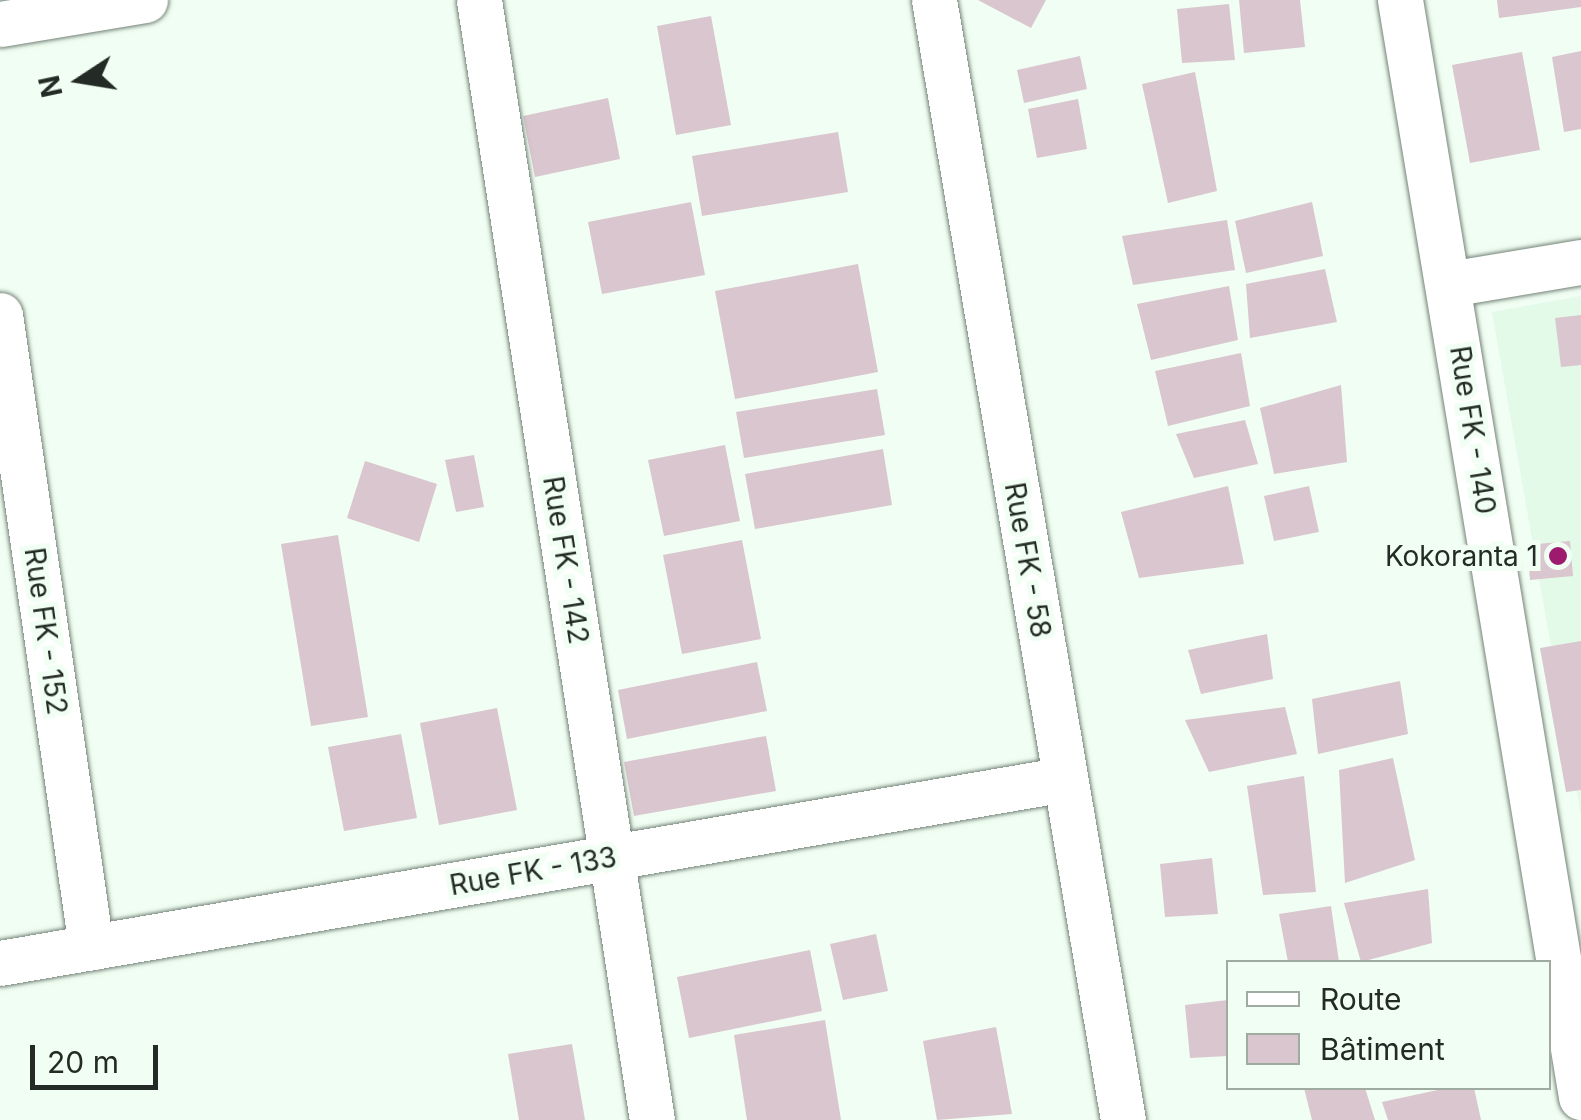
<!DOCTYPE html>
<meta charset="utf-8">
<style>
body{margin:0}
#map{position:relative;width:1581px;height:1120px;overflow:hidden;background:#f1fef3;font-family:Inter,sans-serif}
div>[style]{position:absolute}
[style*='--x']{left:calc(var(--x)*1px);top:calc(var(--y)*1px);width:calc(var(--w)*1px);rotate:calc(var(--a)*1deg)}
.built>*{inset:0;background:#e2fae7}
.building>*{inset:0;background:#d9c6cf}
.roads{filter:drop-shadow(0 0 2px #748377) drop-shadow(0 0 2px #748377)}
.minor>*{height:45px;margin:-22.5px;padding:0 22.5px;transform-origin:22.5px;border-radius:22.5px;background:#fff}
.dots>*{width:28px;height:28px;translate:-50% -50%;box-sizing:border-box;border:5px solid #f1fef3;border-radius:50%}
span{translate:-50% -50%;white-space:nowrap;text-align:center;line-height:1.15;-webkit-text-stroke:10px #f1fef3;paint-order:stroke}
.street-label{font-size:28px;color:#242b26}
.poi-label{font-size:28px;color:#242b26}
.right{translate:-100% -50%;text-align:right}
.legend{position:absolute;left:1226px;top:960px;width:325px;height:130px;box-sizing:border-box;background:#f1fef3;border:2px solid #9faaa1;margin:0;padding:12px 18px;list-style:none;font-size:30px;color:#242b26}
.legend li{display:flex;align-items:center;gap:20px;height:50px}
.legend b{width:50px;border:2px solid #9faaa1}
.north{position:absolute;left:30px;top:30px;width:100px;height:100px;-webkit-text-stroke:8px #f1fef3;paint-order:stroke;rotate:258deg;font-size:28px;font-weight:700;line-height:40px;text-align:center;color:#242b26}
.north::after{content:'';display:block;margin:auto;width:35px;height:45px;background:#242b26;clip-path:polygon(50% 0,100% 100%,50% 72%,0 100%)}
.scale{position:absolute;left:30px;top:1045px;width:128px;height:45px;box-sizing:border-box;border:5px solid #242b26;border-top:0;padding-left:12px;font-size:30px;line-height:35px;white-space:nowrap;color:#242b26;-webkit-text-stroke:8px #f1fef3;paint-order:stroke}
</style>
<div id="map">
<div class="built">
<i style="clip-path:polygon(1581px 296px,1581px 816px,1492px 312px)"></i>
</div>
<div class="building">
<i style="clip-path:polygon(978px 0,1046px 0,1031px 28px)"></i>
<i style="clip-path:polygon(1239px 0,1300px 0,1305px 47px,1244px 53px)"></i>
<i style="clip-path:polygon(1497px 0,1581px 0,1581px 7px,1499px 18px)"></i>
<i style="clip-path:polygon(1229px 4px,1235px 60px,1182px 63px,1177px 9px)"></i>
<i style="clip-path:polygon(711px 16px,731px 125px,676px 135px,657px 26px)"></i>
<i style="clip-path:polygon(1581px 51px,1581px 129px,1564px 132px,1552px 57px)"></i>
<i style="clip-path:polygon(1522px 52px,1540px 150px,1470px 163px,1452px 65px)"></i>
<i style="clip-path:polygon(1080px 56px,1087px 89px,1024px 103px,1017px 70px)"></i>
<i style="clip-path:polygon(1195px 72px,1217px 191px,1168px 203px,1142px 84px)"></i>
<i style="clip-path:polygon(608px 98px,620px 159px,535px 177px,523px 116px)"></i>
<i style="clip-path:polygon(1078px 99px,1087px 149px,1037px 158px,1028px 109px)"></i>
<i style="clip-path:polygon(838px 132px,848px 192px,702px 216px,692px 156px)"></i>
<i style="clip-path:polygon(691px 202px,705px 275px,602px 294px,588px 222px)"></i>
<i style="clip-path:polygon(1312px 202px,1323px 256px,1246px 273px,1235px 221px)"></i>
<i style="clip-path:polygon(1227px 220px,1235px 270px,1133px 285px,1122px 236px)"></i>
<i style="clip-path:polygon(858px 264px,878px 372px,735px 399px,715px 291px)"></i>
<i style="clip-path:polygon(1325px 269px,1337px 322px,1250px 338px,1246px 284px)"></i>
<i style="clip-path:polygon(1229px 286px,1238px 340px,1151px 360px,1137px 304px)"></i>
<i style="clip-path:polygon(1581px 315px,1581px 365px,1561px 367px,1555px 318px)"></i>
<i style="clip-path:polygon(1241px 353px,1250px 406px,1168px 426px,1155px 371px)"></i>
<i style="clip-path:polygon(1341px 385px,1347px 462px,1274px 474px,1260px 408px)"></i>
<i style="clip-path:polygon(877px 389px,885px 435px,744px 458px,736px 412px)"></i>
<i style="clip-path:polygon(1245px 420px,1258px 464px,1194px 478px,1176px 434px)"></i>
<i style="clip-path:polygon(725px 445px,740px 521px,664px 536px,648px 460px)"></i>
<i style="clip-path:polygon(883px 449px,892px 505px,755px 529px,745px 474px)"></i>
<i style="clip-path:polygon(474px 455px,484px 507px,456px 512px,445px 460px)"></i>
<i style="clip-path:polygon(365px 461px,437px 484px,419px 542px,347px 518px)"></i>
<i style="clip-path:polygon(1228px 486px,1244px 564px,1139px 578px,1121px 512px)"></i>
<i style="clip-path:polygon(1309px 486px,1319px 532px,1274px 541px,1264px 496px)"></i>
<i style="clip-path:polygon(338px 535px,368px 717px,311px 726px,281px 544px)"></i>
<i style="clip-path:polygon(742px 540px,761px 639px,682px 654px,663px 555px)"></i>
<i style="clip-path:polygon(1570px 541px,1573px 576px,1530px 580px,1527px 545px)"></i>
<i style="clip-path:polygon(1267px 634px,1273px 679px,1201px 694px,1188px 650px)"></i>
<i style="clip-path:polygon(1581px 641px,1581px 790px,1566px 792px,1540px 648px)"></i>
<i style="clip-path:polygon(757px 662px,767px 711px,627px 739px,618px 690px)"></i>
<i style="clip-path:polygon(1400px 681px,1408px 734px,1318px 754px,1312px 699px)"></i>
<i style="clip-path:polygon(1285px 707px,1297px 754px,1209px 772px,1185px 720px)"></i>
<i style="clip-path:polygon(497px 708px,517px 810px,439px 825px,420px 723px)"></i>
<i style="clip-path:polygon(401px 734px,417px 818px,344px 831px,328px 747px)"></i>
<i style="clip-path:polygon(766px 736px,776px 791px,634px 816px,624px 762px)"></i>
<i style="clip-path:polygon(1393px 758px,1415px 860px,1345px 883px,1339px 770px)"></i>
<i style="clip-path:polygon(1304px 776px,1316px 892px,1263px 895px,1247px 786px)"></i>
<i style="clip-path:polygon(1212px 858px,1218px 914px,1165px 917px,1160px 864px)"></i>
<i style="clip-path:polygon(1428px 889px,1432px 943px,1361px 962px,1344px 903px)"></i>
<i style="clip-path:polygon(1331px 906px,1339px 962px,1288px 962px,1279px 914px)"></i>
<i style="clip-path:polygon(876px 934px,888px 991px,843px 1000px,830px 944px)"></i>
<i style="clip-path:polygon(810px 950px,822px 1011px,689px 1038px,677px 977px)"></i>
<i style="clip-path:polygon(1228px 1000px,1228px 1056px,1190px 1058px,1185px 1005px)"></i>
<i style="clip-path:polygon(825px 1020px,841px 1120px,747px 1120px,734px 1035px)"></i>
<i style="clip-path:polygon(996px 1027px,1012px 1114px,937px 1120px,923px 1041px)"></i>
<i style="clip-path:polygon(572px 1044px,585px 1120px,519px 1120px,508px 1054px)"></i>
<i style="clip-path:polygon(1304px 1088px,1365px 1088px,1375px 1120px,1312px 1120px)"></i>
<i style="clip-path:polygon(1447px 1088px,1474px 1088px,1481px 1120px,1388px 1120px,1382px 1102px)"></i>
</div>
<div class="roads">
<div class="minor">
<i style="--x:479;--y:0;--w:1133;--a:81.22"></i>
<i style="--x:934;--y:0;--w:1136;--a:80.42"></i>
<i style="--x:1400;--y:0;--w:1112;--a:80.63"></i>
<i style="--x:0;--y:24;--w:147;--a:-9.4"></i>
<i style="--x:1449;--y:284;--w:134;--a:-9.5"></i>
<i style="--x:0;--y:315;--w:639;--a:81.81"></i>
<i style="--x:0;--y:963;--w:1081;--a:-9.8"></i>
</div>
</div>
<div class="dots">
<i style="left:1558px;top:556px;background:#9d1a6d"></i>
</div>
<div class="street-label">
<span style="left:1473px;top:430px;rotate:81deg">Rue FK - 140</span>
<span style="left:566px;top:560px;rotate:81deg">Rue FK - 142</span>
<span style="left:1028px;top:560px;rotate:80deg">Rue FK - 58</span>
<span style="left:46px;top:631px;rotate:82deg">Rue FK - 152</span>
<span style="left:533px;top:871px;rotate:-10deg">Rue FK - 133</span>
</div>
<div class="poi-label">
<span class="right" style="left:1538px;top:556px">Kokoranta 1</span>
</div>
<ul class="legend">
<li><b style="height:12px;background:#fff"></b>Route</li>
<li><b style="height:28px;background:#d9c6cf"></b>Bâtiment</li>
</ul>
<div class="north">N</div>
<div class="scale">20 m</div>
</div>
